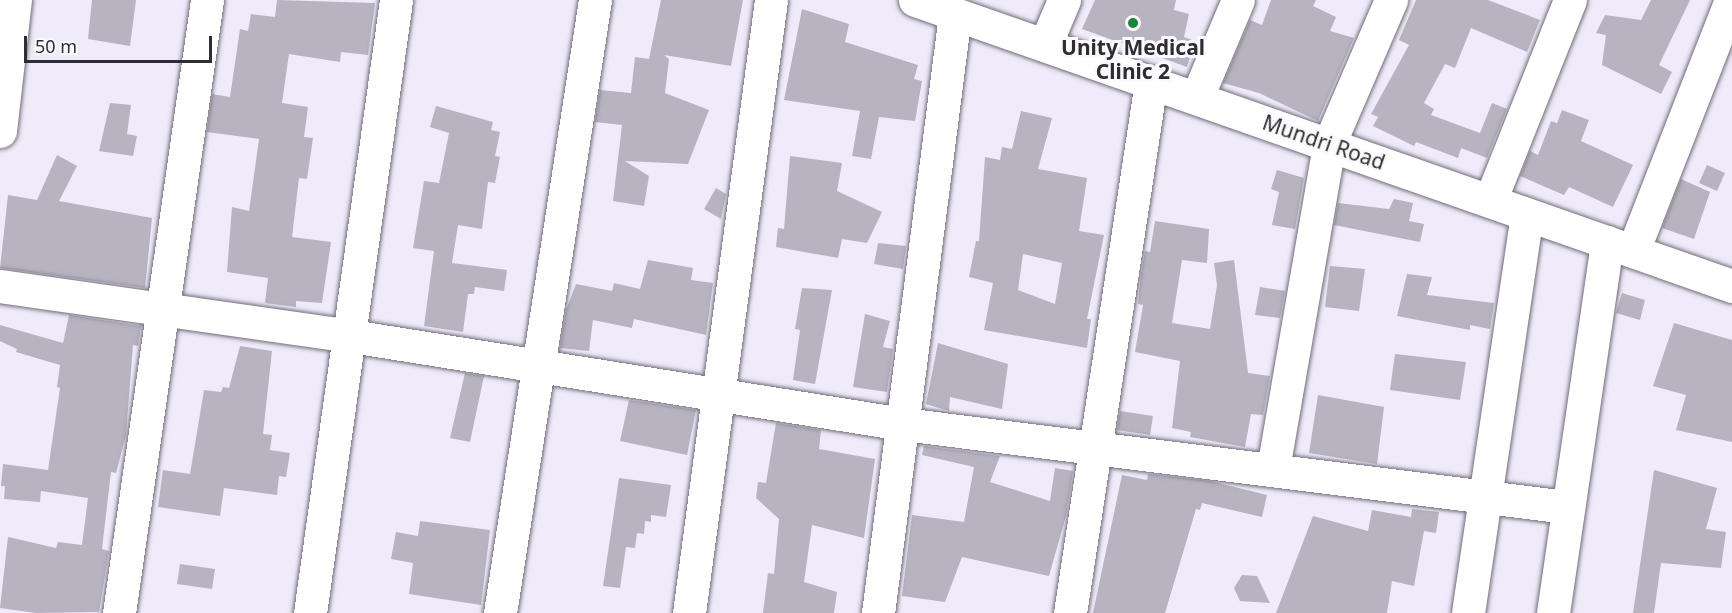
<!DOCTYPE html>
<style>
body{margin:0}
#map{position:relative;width:1732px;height:613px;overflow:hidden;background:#efebfa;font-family:"Noto Sans",sans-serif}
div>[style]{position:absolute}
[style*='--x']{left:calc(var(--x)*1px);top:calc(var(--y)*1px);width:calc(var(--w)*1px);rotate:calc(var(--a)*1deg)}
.building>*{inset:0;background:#b7b3c1}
.roads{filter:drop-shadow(0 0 2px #706c79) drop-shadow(0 0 2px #706c79)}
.minor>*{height:33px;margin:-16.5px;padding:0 16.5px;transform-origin:16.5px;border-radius:16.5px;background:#fff}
.dots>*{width:16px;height:16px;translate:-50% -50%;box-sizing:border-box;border:3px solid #fbfafd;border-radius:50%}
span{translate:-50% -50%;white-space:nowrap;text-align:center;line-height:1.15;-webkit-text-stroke:6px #fbfafd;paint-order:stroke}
.poi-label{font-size:21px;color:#2f2d33;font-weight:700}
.street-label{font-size:21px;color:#2f2d33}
.scale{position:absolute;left:24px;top:36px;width:188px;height:27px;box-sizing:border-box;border:3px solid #2f2d33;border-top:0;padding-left:8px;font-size:18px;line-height:21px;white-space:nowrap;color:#2f2d33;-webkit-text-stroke:4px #fbfafd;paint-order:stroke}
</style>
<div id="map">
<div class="building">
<i style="clip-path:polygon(92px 0,136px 0,130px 46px,88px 39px)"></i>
<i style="clip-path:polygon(277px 0,375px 3px,368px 55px,341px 52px,340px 62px,289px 54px,282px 103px,308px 107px,304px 137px,313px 138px,307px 179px,299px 178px,292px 237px,331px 242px,322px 303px,296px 301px,296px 307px,265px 303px,268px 278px,227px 272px,232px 207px,249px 211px,259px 139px,207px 132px,212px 94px,230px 97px,240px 29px,248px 31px,251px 14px,275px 17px)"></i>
<i style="clip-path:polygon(661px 0,743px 0,731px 66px,664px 55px,669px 59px,665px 93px,709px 110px,688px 164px,625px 161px,649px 176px,644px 206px,613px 201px,622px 125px,595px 122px,600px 90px,631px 93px,635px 57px,649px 59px)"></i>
<i style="clip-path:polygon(1095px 0,1176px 0,1174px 10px,1189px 14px,1184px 37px,1195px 41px,1187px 67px,1082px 29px)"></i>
<i style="clip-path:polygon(1271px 0,1316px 0,1313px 6px,1336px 17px,1330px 31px,1354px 38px,1318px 121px,1259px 93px,1223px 83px,1250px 20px,1262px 25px)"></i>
<i style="clip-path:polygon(1416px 0,1488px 0,1540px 20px,1527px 52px,1471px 28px,1455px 68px,1445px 64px,1424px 103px,1434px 109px,1431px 115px,1480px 133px,1492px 103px,1507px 109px,1487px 158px,1461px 148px,1458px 158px,1416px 142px,1414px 146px,1373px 126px,1378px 117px,1371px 114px,1409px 45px,1399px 40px)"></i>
<i style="clip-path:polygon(1651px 0,1690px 0,1659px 65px,1672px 72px,1661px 94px,1602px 65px,1606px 35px,1596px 33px,1605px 15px,1641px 20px)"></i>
<i style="clip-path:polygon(802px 9px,849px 24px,845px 42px,918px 65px,914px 79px,922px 81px,915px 121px,879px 117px,871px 159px,852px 156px,860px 111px,784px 100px)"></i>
<i style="clip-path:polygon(110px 103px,131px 105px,127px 134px,137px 136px,133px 156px,99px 151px)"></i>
<i style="clip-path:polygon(436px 106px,493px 122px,491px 130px,500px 132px,495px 156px,500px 157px,495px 183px,488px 182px,482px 229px,458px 225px,452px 263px,507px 270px,504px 291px,475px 287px,474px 294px,468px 294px,463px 332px,424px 326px,434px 251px,413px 248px,424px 181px,439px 183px,449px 133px,430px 127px)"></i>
<i style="clip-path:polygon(1562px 110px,1589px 120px,1581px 141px,1633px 165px,1613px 207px,1569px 187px,1564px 195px,1520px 176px,1530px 151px,1538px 155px,1551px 121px,1557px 123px)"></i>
<i style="clip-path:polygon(evenodd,1021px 111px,1052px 118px,1038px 169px,1087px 178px,1079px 231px,1104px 235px,1087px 319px,1091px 319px,1087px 348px,984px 330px,993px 283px,969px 277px,976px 241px,979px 241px,985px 157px,1000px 160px,1002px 147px,1012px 149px,1021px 111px,1023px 254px,1062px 263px,1055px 304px,1018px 290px,1023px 254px)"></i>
<i style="clip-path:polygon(57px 155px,77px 166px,59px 201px,152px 218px,145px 288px,0 268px,8px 195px,37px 200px)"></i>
<i style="clip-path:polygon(790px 156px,842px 163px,837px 191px,882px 212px,867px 243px,842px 239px,838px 258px,776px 247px,778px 228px,784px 229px)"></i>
<i style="clip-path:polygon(1707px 165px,1725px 173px,1717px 191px,1699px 183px)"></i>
<i style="clip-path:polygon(1277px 170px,1304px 178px,1295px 229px,1272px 225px,1279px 192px,1271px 189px)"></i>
<i style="clip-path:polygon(1681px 179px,1710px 192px,1694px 239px,1662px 228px)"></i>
<i style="clip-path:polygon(716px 188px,726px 194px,721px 219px,704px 209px)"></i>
<i style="clip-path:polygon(1394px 199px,1413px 203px,1409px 221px,1424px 224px,1420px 242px,1334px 225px,1338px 203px,1389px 209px)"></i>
<i style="clip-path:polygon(1155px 221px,1209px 229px,1207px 263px,1182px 260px,1172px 323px,1210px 329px,1217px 285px,1214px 263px,1234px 260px,1248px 373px,1270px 376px,1263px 415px,1251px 414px,1245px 447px,1190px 437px,1191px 432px,1172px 428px,1180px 361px,1135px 352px,1143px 305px,1138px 304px,1141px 274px,1145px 251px,1150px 252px)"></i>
<i style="clip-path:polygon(878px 243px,906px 246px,903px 269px,874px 264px)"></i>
<i style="clip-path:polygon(648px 260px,693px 268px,691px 280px,713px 283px,706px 335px,634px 319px,632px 328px,593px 320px,589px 351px,560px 348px,566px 310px,576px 284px,612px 291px,614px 283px,640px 289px)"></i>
<i style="clip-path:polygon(1330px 266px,1365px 269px,1359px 311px,1325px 307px)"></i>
<i style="clip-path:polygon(1407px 274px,1432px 277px,1427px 295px,1494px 303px,1490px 329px,1470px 325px,1470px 330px,1397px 316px)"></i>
<i style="clip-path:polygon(1260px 287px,1285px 291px,1280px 318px,1255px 315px)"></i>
<i style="clip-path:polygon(802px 288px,832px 290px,815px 384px,793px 380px,800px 330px,795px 329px)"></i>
<i style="clip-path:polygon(1622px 293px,1645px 300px,1640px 320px,1616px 313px)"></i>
<i style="clip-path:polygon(865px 314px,890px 321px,883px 347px,893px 349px,887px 392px,853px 387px)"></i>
<i style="clip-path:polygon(69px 315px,141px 326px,138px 346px,133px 345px,126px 435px,116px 473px,111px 472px,102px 549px,109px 551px,99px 612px,36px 613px,0 608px,8px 537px,56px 548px,58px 542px,82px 545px,88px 498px,41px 491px,40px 502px,4px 499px,5px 486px,1px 486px,3px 464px,48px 470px,60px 388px,57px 387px,60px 365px,16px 352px,17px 349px,0 341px,0 325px,63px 343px)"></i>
<i style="clip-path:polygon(1674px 323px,1732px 340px,1732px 442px,1676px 430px,1686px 395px,1653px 386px)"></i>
<i style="clip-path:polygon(938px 343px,1008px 364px,1002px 409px,950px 397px,949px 411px,926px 404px)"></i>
<i style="clip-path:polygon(240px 346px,272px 351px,263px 434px,272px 435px,270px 450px,290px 453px,286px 477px,279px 476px,277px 495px,224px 488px,220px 516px,158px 507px,163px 470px,190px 474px,204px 390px,221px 392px,223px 387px,229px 388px)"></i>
<i style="clip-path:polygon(1395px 354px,1466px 362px,1460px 400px,1390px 390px)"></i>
<i style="clip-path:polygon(465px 373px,484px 376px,470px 442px,450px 438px)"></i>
<i style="clip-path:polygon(1318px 395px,1384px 407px,1377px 464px,1309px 453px)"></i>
<i style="clip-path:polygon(629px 400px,696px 410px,687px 455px,620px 441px)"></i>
<i style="clip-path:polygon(1120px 411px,1153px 416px,1150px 435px,1117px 430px)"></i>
<i style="clip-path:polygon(776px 423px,821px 430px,819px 449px,875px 459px,864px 538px,812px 525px,804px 582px,837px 592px,834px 613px,763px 613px,768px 573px,774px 574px,779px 519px,756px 498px,758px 482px,766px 483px)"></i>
<i style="clip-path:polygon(924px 446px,1000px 456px,990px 482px,1050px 501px,1055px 468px,1073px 471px,1066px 516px,1049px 576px,962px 557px,945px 602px,902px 596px,912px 515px,964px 522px,974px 467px,922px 455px)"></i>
<i style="clip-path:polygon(1654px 470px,1717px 488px,1706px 529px,1726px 532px,1721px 568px,1661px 563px,1654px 613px,1633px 613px)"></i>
<i style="clip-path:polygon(1148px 474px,1210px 481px,1267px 495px,1262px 517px,1202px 503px,1200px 510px,1196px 509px,1165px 613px,1093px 613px,1122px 475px,1147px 480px)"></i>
<i style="clip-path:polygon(619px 478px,671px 485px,666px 517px,651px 515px,651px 522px,645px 521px,644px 534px,637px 533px,635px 548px,626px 547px,620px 588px,603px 586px)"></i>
<i style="clip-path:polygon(1412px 509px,1439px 512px,1436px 533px,1424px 531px,1414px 586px,1392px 581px,1387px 613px,1276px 613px,1313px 516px,1368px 531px,1372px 510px,1411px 517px)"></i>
<i style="clip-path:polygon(420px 521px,490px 530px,481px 605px,409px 594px,413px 563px,391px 559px,396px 532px,418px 536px)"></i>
<i style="clip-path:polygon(180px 564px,215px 569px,212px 589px,177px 584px)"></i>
<i style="clip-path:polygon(1242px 575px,1257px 576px,1270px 603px,1240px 601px,1234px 588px)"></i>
</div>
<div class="roads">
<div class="minor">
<i style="--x:915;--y:0;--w:866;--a:19.29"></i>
<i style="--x:1045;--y:45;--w:49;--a:-67.1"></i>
<i style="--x:1197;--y:97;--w:105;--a:-67.1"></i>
<i style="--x:0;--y:131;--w:132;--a:-83.5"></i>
<i style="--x:1490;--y:201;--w:216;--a:-68.3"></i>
<i style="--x:1633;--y:251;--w:269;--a:-68.7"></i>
<i style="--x:0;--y:286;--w:355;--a:8.1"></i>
<i style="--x:351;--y:336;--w:559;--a:9.06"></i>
<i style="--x:903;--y:424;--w:669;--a:7.13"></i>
<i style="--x:1273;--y:469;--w:330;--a:-80.2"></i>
<i style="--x:1329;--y:144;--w:157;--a:-66.7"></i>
<i style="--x:119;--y:613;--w:619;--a:-81.83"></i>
<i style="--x:310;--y:613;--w:619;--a:-82.01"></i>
<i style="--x:500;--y:613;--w:620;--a:-81.19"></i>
<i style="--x:689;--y:613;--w:618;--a:-82.38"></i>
<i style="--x:878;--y:613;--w:604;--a:-82.67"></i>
<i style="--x:1070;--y:613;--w:537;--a:-81.33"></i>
<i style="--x:1468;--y:613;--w:403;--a:-81.6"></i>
<i style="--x:1553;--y:613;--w:375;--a:-81.7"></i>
</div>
</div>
<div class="dots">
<i style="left:1133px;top:23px;background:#19853b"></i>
</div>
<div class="poi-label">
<span style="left:1133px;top:59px">Unity Medical<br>Clinic 2</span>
</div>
<div class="street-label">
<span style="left:1324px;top:142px;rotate:19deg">Mundri Road</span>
</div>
<div class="scale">50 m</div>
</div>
